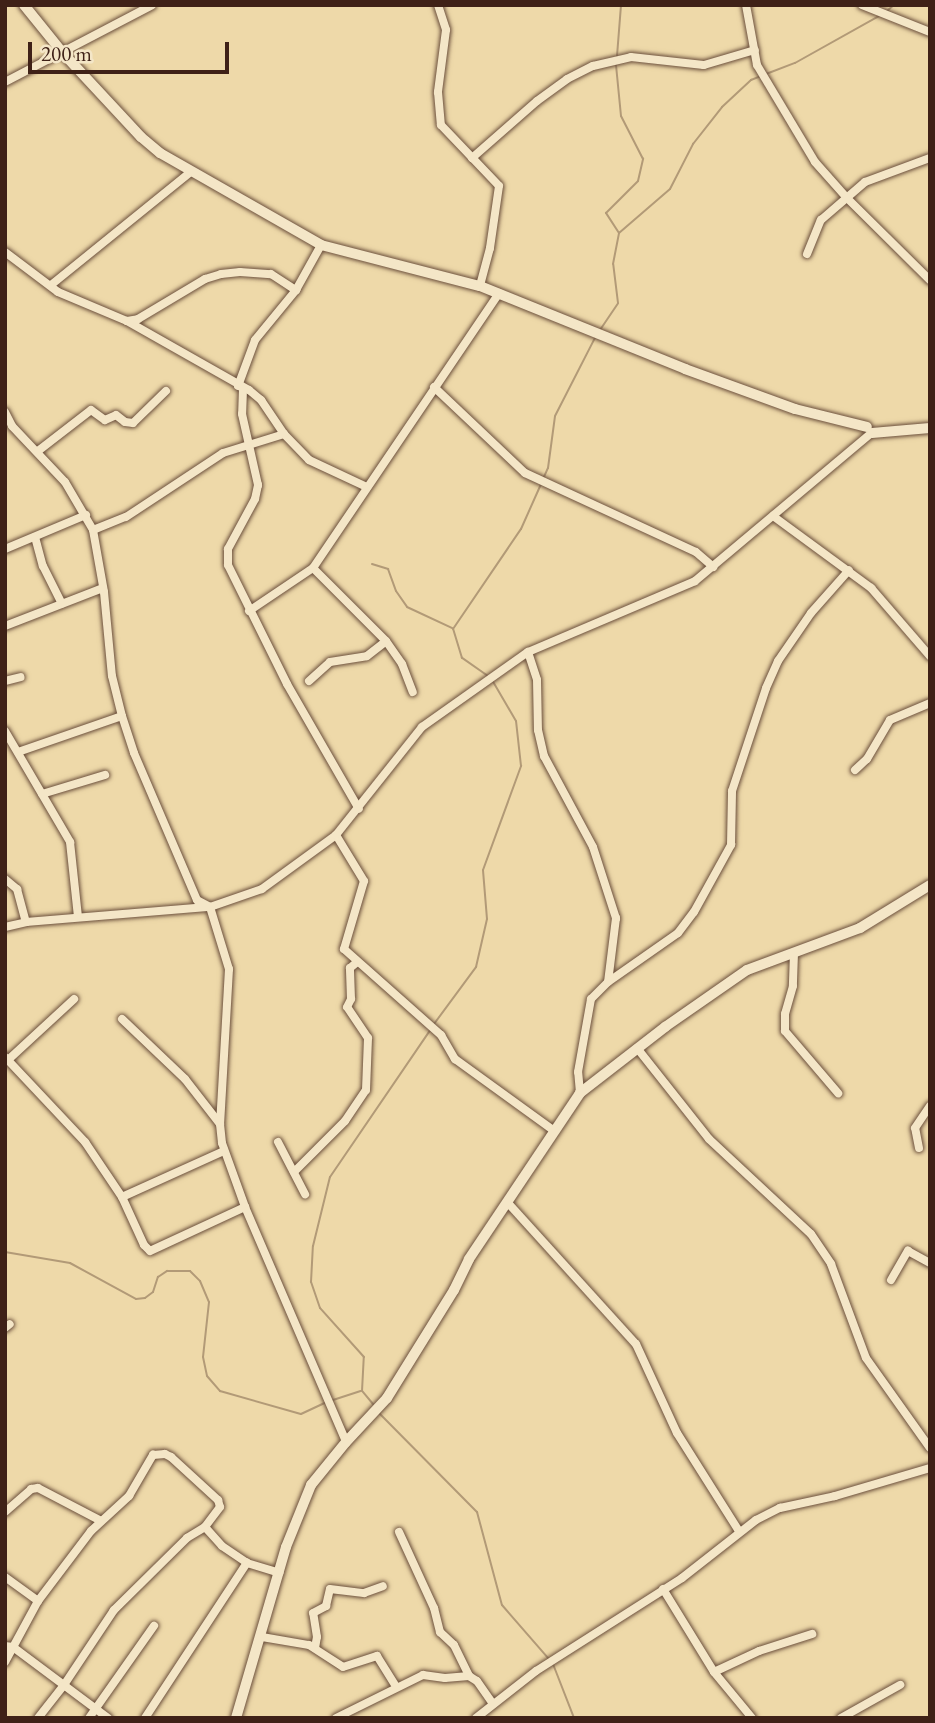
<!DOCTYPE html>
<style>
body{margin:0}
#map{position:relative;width:935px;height:1723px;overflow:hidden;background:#eed9a9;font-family:"EB Garamond",serif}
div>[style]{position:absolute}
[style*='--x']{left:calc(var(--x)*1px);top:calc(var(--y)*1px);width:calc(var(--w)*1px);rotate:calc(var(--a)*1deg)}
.stream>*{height:2px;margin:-1px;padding:0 1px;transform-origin:1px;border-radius:1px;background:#b29a77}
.roads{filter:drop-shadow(0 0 2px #6b4f3c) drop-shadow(0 0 2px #6b4f3c)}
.minor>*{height:8px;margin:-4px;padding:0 4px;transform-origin:4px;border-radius:4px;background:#f4e6c7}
.tertiary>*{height:10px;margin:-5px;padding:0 5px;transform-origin:5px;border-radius:5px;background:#f4e6c7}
.secondary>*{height:10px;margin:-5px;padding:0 5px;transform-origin:5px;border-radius:5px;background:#f4e6c7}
span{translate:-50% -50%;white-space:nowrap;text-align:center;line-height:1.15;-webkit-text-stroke:7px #f4e6c7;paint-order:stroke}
.frame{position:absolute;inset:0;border:7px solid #3f2117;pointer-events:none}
.scale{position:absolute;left:28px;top:42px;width:201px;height:32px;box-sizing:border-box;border:4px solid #3f2117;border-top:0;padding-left:9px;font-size:21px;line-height:24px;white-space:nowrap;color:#3f2117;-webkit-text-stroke:5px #f4e6c7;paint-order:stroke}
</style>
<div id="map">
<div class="stream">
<i style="--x:887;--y:11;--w:9;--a:-41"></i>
<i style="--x:617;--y:56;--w:51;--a:-85.5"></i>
<i style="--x:766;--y:74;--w:31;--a:-21"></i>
<i style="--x:795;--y:63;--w:96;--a:-29.2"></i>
<i style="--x:619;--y:233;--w:67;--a:-40.8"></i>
<i style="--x:670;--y:189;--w:51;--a:-62.9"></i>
<i style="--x:693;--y:144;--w:47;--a:-51.9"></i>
<i style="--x:722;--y:107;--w:40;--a:-43"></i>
<i style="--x:751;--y:80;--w:11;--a:-22"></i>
<i style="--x:600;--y:330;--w:32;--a:-56"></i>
<i style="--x:618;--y:303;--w:39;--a:-97"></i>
<i style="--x:613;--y:264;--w:32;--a:-79"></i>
<i style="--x:619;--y:233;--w:24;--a:-123"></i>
<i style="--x:606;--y:213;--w:45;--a:-45"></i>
<i style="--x:638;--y:181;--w:23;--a:-77"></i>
<i style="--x:643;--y:159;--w:48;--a:-117.1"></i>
<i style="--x:621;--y:116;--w:51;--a:-95.6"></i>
<i style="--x:543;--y:479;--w:12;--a:-66"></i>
<i style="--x:548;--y:468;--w:52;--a:-82.3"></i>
<i style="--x:555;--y:416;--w:88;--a:-62.9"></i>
<i style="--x:372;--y:564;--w:17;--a:17"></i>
<i style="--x:388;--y:569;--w:23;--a:70"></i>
<i style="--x:396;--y:591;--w:19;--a:55"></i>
<i style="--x:407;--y:607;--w:50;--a:25"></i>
<i style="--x:488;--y:676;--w:32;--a:-145"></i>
<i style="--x:462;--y:658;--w:30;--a:-107"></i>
<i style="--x:453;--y:629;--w:121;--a:-55.8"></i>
<i style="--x:521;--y:529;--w:49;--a:-66"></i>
<i style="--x:434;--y:1024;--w:71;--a:-53.6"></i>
<i style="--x:476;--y:967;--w:49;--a:-77.1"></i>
<i style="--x:487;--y:919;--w:49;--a:-94.7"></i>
<i style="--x:483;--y:870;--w:111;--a:-69.9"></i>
<i style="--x:521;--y:766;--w:45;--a:-96.3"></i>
<i style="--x:516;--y:721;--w:48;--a:-120.3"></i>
<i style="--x:5;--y:1252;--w:66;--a:9.6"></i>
<i style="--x:70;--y:1263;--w:75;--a:28.6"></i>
<i style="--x:136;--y:1299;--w:9;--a:-6"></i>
<i style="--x:145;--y:1298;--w:10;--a:-37"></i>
<i style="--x:153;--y:1292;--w:16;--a:-72"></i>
<i style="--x:158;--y:1277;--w:11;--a:-34"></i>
<i style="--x:167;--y:1271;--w:23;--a:0"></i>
<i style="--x:190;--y:1271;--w:14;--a:45"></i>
<i style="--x:200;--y:1281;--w:23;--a:67"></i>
<i style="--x:209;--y:1302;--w:55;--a:96.2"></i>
<i style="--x:203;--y:1357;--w:19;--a:78"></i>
<i style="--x:207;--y:1376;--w:20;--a:49"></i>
<i style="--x:220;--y:1391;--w:84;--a:15.9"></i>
<i style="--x:301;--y:1414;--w:26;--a:-25"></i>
<i style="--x:333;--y:1400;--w:29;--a:-18"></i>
<i style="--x:373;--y:1404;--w:17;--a:-130"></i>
<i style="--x:362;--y:1391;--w:34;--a:-87"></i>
<i style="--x:364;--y:1357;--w:66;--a:-131.9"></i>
<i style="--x:320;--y:1308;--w:28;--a:-109"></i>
<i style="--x:311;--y:1282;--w:36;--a:-87"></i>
<i style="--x:313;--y:1246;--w:71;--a:-76.2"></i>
<i style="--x:330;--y:1177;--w:179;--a:-55.7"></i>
<i style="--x:378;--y:1412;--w:141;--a:45.3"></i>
<i style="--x:477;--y:1512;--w:96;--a:75"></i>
<i style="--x:502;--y:1605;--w:72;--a:49"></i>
<i style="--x:553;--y:1664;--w:58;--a:68.7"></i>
</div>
<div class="roads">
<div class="minor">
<i style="--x:438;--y:5;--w:26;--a:72"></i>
<i style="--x:446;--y:30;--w:63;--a:97.4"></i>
<i style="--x:438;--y:92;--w:33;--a:85"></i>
<i style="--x:441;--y:125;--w:84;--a:46.4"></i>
<i style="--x:499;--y:186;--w:63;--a:98.3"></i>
<i style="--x:490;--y:248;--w:39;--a:105"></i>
<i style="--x:746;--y:5;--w:61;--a:79.6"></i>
<i style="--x:757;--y:65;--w:113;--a:59.1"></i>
<i style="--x:815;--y:162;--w:48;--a:48.4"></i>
<i style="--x:847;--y:198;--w:117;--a:44.7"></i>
<i style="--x:862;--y:5;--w:73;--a:21.7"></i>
<i style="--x:5;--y:82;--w:166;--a:-27.6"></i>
<i style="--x:472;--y:158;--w:86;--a:-41.2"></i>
<i style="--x:537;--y:101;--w:37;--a:-36"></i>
<i style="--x:567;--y:79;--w:29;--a:-27"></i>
<i style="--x:593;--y:66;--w:39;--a:-13"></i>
<i style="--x:631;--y:57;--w:73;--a:6.3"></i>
<i style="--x:704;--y:65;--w:53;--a:-16.4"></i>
<i style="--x:5;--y:252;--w:66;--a:37"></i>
<i style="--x:58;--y:292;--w:75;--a:22.8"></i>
<i style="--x:127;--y:321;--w:140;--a:29.5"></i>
<i style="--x:249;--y:390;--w:16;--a:40"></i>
<i style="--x:261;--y:400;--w:41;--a:55.9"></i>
<i style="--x:284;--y:434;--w:36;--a:46"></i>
<i style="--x:309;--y:460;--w:64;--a:25"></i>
<i style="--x:807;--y:254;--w:37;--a:-68"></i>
<i style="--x:821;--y:220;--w:58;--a:-40.8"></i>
<i style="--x:865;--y:182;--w:69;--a:-20.3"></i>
<i style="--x:51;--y:285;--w:181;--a:-39"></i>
<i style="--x:127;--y:321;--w:11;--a:-10"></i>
<i style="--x:138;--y:319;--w:78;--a:-30.8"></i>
<i style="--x:205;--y:279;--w:17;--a:-17"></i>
<i style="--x:221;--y:274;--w:19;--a:-6"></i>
<i style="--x:240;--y:272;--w:31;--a:4"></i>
<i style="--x:271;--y:274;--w:30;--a:33"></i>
<i style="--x:238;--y:386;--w:49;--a:-69.7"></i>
<i style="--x:255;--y:340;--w:65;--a:-50.6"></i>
<i style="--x:296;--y:290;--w:51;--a:-60.9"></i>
<i style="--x:434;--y:387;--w:125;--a:43.4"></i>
<i style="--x:525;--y:473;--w:188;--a:24.8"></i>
<i style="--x:696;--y:552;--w:23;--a:41"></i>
<i style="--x:243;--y:389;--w:25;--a:92"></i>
<i style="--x:242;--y:414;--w:73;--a:77.3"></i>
<i style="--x:258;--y:485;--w:14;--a:102"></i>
<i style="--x:255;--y:499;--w:57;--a:118.4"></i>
<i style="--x:228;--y:549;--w:16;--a:90"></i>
<i style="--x:228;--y:565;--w:133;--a:63.6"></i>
<i style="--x:287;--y:684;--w:144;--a:60.1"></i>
<i style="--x:5;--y:412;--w:16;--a:63"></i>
<i style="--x:12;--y:426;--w:77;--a:46.6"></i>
<i style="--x:65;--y:482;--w:56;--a:59.7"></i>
<i style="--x:93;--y:530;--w:63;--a:79.9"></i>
<i style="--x:104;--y:592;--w:84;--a:84.6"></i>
<i style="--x:112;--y:676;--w:41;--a:76"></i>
<i style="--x:122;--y:716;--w:39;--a:72"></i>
<i style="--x:134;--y:753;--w:160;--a:66.8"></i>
<i style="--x:197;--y:900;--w:15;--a:28"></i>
<i style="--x:210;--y:907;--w:65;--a:73"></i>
<i style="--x:229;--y:969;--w:155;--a:93.3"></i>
<i style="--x:220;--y:1124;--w:19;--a:84"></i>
<i style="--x:222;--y:1143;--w:68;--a:70.2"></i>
<i style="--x:245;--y:1207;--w:256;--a:66.7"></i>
<i style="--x:38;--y:451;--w:67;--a:-37.7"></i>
<i style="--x:91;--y:410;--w:17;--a:36"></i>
<i style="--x:105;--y:420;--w:12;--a:-24"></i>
<i style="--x:116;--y:415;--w:11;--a:38"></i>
<i style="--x:125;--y:422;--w:8;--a:7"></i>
<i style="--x:133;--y:423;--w:46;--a:-44.1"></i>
<i style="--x:773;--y:516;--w:122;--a:36.3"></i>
<i style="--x:871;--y:588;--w:90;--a:49.1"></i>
<i style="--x:93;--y:530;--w:35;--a:-22"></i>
<i style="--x:126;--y:517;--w:116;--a:-33.4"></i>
<i style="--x:223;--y:453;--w:64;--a:-17.3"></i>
<i style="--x:35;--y:537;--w:30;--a:75"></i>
<i style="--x:43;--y:566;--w:42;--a:63.4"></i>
<i style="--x:5;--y:549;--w:88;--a:-22.8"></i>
<i style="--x:313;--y:568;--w:103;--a:45"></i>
<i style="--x:386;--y:641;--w:28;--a:55"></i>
<i style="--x:402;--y:664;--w:30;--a:69"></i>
<i style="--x:249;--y:611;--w:77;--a:-33.9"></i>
<i style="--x:313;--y:568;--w:332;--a:-55.9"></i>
<i style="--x:5;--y:626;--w:105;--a:-21.2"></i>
<i style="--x:528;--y:652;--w:29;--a:72"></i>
<i style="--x:537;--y:680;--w:50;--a:88.9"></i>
<i style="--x:538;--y:730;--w:27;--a:77"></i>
<i style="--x:544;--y:756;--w:103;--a:61.7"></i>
<i style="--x:593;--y:847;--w:75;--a:72.1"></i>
<i style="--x:616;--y:918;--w:64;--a:97.1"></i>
<i style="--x:5;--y:681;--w:16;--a:-14"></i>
<i style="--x:309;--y:681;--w:28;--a:-42"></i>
<i style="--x:330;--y:662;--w:37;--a:-9"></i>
<i style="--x:367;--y:656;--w:24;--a:-38"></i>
<i style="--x:5;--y:731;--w:129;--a:59.6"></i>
<i style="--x:70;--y:842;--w:75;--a:83.9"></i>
<i style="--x:18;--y:752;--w:110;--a:-19.1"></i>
<i style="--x:855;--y:770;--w:16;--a:-43"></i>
<i style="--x:867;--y:759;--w:45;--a:-59.5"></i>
<i style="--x:890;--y:720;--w:43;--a:-23"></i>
<i style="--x:42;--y:794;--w:66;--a:-16.8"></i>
<i style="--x:336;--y:835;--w:54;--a:58.7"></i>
<i style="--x:364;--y:881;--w:71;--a:106.4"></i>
<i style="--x:344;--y:949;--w:130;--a:41.6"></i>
<i style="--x:441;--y:1035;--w:28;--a:60"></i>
<i style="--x:455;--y:1059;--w:121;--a:35.9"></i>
<i style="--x:5;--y:879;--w:16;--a:40"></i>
<i style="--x:17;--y:889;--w:34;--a:75"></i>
<i style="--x:5;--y:927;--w:22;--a:-13"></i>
<i style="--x:26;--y:922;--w:185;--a:-4.7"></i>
<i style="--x:210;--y:907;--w:55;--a:-19.1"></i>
<i style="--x:262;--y:889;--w:92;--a:-36.1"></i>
<i style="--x:336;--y:835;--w:138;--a:-51.5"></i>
<i style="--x:422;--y:727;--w:130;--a:-35.3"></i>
<i style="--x:528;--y:652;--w:181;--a:-23"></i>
<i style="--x:695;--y:581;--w:227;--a:-40"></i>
<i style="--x:794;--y:953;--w:33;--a:92"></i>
<i style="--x:793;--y:986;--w:29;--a:106"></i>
<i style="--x:785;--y:1014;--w:17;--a:90"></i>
<i style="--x:785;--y:1031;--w:82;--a:49.5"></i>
<i style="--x:122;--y:1019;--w:87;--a:43.6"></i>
<i style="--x:185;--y:1079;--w:57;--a:52.1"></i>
<i style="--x:637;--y:1048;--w:116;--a:51.6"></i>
<i style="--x:709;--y:1139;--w:139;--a:43"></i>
<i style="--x:811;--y:1234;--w:36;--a:56"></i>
<i style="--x:831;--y:1264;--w:100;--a:69.6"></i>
<i style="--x:866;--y:1358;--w:110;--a:54.6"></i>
<i style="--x:5;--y:1057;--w:117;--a:46.7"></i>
<i style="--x:85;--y:1142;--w:66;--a:56.1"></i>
<i style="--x:122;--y:1197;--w:53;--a:65.4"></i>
<i style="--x:144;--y:1245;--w:8;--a:45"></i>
<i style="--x:150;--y:1251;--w:105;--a:-24.9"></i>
<i style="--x:8;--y:1060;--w:90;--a:-42.7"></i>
<i style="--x:580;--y:1093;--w:21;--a:-95"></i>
<i style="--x:578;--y:1072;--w:74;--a:-79.9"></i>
<i style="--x:591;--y:999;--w:24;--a:-45"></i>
<i style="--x:608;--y:982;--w:85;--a:-35"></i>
<i style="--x:678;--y:933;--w:26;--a:-53"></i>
<i style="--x:694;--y:912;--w:77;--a:-61.1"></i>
<i style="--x:731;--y:845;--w:54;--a:-88.9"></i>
<i style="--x:732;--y:791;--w:108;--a:-71.7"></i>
<i style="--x:766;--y:688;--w:30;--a:-66"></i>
<i style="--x:778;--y:661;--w:58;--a:-55.5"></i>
<i style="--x:811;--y:613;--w:57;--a:-48.5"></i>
<i style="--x:278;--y:1142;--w:59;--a:62.6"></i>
<i style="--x:919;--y:1148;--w:20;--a:-101"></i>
<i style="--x:915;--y:1128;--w:27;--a:-56"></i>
<i style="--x:294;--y:1172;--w:72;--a:-45"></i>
<i style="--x:345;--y:1121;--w:37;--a:-56"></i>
<i style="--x:366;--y:1090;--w:52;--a:-87.8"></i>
<i style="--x:368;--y:1038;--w:37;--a:-124"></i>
<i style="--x:347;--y:1007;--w:9;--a:-63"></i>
<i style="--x:351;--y:999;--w:31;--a:-92"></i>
<i style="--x:350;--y:968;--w:8;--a:-40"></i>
<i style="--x:122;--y:1197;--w:112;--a:-24.3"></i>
<i style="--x:508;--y:1203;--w:190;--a:47.8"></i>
<i style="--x:636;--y:1344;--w:98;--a:65.3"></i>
<i style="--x:677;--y:1433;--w:116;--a:57.7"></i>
<i style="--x:891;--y:1280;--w:34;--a:-60"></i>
<i style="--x:908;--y:1251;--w:25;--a:29"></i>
<i style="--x:5;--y:1328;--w:6;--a:-39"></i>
<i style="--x:5;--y:1512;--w:35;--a:-41"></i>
<i style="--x:31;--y:1489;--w:7;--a:-8"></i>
<i style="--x:38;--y:1488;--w:71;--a:27.6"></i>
<i style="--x:205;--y:1527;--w:25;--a:48"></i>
<i style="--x:222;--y:1546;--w:30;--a:34"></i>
<i style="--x:247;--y:1563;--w:34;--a:17"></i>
<i style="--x:399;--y:1532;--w:84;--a:65.3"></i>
<i style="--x:434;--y:1608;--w:25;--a:76"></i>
<i style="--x:440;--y:1632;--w:19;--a:43"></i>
<i style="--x:454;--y:1645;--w:34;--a:64"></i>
<i style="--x:5;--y:1577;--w:41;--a:36"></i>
<i style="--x:663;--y:1589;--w:97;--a:58.4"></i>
<i style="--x:714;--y:1672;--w:60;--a:50.4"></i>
<i style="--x:262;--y:1637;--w:48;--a:9.7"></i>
<i style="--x:309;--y:1645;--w:40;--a:32.9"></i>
<i style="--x:343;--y:1667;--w:36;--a:-18"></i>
<i style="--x:377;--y:1656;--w:36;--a:58"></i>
<i style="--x:5;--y:1646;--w:8;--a:7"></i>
<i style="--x:13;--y:1647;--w:119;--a:36.8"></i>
<i style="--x:315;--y:1648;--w:11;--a:-80"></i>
<i style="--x:317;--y:1637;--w:24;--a:-99"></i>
<i style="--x:313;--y:1613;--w:15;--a:-28"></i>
<i style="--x:326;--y:1606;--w:17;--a:-77"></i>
<i style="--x:330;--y:1589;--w:34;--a:7"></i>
<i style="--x:364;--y:1593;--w:20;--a:-20"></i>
<i style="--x:5;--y:1662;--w:69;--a:-61.6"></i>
<i style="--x:38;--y:1601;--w:88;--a:-52.9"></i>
<i style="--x:91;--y:1531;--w:52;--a:-42.6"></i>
<i style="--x:129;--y:1496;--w:48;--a:-59.7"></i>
<i style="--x:153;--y:1455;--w:12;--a:-5"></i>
<i style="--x:165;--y:1454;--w:7;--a:27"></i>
<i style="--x:171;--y:1457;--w:64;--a:42.5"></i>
<i style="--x:218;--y:1500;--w:7;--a:74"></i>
<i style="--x:220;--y:1507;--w:25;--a:127"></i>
<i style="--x:205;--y:1527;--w:21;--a:149"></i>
<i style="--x:187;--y:1538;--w:103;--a:135.4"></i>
<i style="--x:114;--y:1610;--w:90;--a:123.7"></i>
<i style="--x:64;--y:1685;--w:42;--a:128.2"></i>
<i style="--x:714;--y:1672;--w:50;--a:-25"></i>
<i style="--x:759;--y:1651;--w:56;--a:-17.8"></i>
<i style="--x:89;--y:1718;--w:113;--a:-54.8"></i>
<i style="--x:145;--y:1718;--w:186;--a:-56.7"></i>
<i style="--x:336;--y:1718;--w:97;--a:-26.3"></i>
<i style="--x:423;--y:1675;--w:22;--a:8"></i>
<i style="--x:445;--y:1678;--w:24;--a:-5"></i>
<i style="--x:469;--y:1676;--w:9;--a:32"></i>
<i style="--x:477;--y:1681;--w:28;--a:55"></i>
<i style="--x:476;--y:1718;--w:76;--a:-38.1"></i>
<i style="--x:536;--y:1671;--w:173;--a:-32.5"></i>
<i style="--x:682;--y:1578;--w:94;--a:-38.1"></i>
<i style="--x:756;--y:1520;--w:27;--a:-27"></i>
<i style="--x:780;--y:1508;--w:56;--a:-12.3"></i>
<i style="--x:835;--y:1496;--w:99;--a:-16.4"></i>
<i style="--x:841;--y:1718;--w:68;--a:-29.2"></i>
</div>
<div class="tertiary">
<i style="--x:24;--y:5;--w:60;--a:51"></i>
<i style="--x:62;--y:52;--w:116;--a:47.1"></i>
<i style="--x:141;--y:137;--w:25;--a:40"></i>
<i style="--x:160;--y:153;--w:185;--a:29.7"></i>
<i style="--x:321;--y:245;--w:164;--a:14.5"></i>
<i style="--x:480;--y:286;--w:221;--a:22"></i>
<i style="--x:685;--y:369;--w:117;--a:20"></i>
<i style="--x:795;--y:409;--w:74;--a:14"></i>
<i style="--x:872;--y:433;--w:58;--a:-4.9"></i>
</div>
<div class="secondary">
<i style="--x:236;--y:1718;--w:178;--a:-73.7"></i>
<i style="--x:286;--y:1547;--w:67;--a:-68"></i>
<i style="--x:311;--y:1485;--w:55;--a:-50.9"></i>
<i style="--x:346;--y:1442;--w:60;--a:-47"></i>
<i style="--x:387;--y:1398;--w:127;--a:-58.2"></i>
<i style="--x:454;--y:1290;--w:34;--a:-64"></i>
<i style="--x:469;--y:1259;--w:200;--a:-56.2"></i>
<i style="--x:580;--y:1093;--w:108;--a:-37.8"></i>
<i style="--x:665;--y:1027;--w:100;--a:-34.8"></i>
<i style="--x:747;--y:970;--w:121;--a:-20.4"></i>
<i style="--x:860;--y:928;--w:82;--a:-31.6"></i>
</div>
</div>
<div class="frame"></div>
<div class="scale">200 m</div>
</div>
